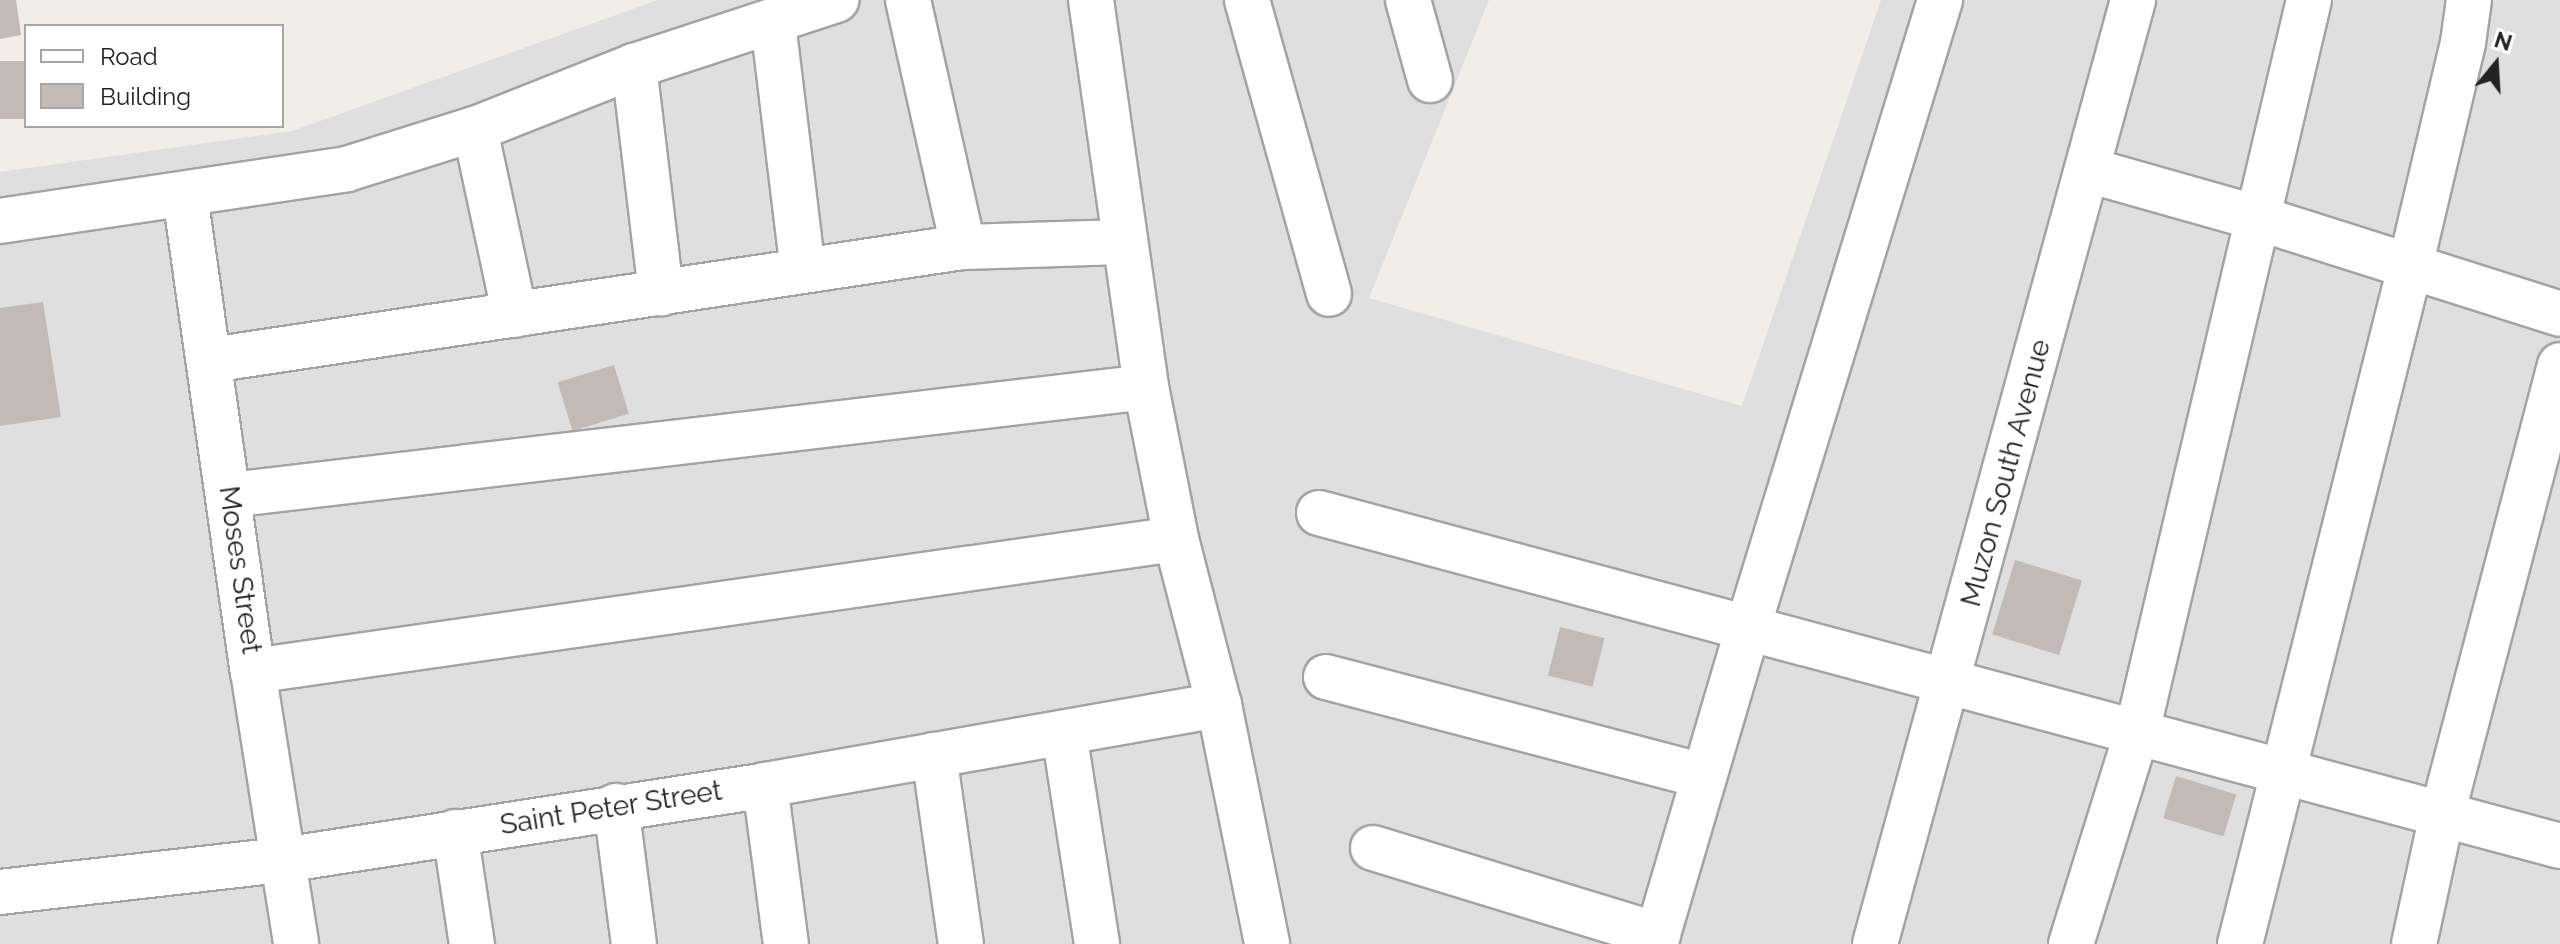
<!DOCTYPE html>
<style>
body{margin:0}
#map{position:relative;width:2560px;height:944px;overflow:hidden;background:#f1eee9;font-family:Raleway,sans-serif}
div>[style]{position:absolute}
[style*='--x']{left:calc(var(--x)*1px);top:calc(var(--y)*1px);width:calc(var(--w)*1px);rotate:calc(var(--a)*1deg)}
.residential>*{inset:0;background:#e0dfdf}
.building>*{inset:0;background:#c2bab6;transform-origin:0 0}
.roads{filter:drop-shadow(2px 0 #a3a3a3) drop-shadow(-2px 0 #a3a3a3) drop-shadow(0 2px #a3a3a3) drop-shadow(0 -2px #a3a3a3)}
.minor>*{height:44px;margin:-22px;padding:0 22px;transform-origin:22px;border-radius:22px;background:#fff}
span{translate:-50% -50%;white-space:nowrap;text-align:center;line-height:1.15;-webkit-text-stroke:6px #fff;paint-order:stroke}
.street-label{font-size:28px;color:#222}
.legend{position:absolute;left:24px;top:24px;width:260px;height:104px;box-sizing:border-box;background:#fff;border:2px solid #a7a7a7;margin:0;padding:10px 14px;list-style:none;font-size:24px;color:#222}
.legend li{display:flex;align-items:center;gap:16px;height:40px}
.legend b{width:40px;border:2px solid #a7a7a7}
.north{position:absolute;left:2456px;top:24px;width:80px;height:80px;-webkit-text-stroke:6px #fff;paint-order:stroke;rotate:18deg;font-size:22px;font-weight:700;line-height:32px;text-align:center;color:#222}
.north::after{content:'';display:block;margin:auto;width:28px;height:36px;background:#222;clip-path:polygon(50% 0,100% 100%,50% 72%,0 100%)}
</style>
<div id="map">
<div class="residential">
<div style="clip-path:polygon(658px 0,1489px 0,1369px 298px,1742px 406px,1881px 0,2560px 0,2560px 944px,0 944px,0 172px,292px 131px)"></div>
</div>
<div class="building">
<div style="clip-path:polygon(0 0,16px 0,21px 35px,0 39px)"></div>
<div style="left:26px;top:61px;width:58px;height:26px;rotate:90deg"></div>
<div style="clip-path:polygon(43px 302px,61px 417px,0 426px,0 308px)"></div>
<div style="left:614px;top:365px;width:51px;height:59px;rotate:73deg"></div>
<div style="left:2015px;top:560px;width:70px;height:78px;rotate:17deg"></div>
<div style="left:1560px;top:627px;width:46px;height:50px;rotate:14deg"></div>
<div style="left:2176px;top:776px;width:63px;height:44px;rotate:17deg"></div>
</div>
<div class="roads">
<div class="minor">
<div style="--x:908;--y:0;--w:253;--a:77.4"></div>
<div style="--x:1091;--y:0;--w:391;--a:81.9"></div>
<div style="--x:1146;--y:387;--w:155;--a:78.8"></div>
<div style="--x:1176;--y:539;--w:171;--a:75.5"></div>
<div style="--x:1219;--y:705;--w:244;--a:78.6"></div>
<div style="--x:1247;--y:0;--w:305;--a:74.4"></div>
<div style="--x:1408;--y:0;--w:83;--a:74.6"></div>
<div style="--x:773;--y:23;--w:249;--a:83.1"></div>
<div style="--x:634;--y:66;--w:229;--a:83.2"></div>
<div style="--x:475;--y:129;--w:190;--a:77.9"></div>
<div style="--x:2088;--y:170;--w:177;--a:15.8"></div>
<div style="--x:2258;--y:218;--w:317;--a:17.6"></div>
<div style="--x:185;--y:196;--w:480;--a:81.9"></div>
<div style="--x:253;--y:671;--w:276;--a:81"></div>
<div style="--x:0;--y:221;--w:351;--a:-8.5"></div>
<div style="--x:347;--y:169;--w:134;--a:-17.4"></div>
<div style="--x:475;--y:129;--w:171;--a:-21.6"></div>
<div style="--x:634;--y:66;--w:213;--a:-18.1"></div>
<div style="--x:211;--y:360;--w:760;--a:-8.55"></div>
<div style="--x:963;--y:247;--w:161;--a:-1.8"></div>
<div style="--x:230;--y:495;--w:922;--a:-6.72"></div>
<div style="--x:1319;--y:513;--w:1285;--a:15.02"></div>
<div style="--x:253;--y:671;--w:932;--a:-8.14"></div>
<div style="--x:1326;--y:677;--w:391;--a:14.7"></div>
<div style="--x:1064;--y:733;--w:214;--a:81.1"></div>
<div style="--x:934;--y:755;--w:191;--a:81.9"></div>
<div style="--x:765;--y:785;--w:160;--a:82.5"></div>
<div style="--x:616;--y:806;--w:139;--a:82.6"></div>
<div style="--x:455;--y:832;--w:113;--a:81.4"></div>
<div style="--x:1373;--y:848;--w:298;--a:17"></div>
<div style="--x:0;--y:892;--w:285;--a:-6.5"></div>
<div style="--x:283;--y:860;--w:488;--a:-8.8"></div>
<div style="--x:765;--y:785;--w:461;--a:-10"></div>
<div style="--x:1655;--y:944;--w:330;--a:-73.6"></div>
<div style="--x:1748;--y:627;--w:656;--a:-72.97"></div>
<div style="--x:1875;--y:944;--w:979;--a:-74.71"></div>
<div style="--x:2071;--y:944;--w:222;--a:-72.7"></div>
<div style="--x:2137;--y:732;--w:752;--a:-76.78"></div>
<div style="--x:2240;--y:944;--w:698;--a:-75.9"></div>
<div style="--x:2410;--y:267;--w:230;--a:-76.7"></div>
<div style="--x:2463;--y:43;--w:43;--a:-82.1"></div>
<div style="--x:2414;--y:944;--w:132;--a:-77.8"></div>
<div style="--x:2442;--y:815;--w:465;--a:-75.3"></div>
</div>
</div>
<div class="street-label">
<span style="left:2006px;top:473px;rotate:-75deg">Muzon South Avenue</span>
<span style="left:240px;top:570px;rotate:82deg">Moses Street</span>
<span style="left:611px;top:808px;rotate:-9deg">Saint Peter Street</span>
</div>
<ul class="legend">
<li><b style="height:10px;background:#fff"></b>Road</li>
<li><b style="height:22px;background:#c2bab6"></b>Building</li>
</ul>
<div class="north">N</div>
</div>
